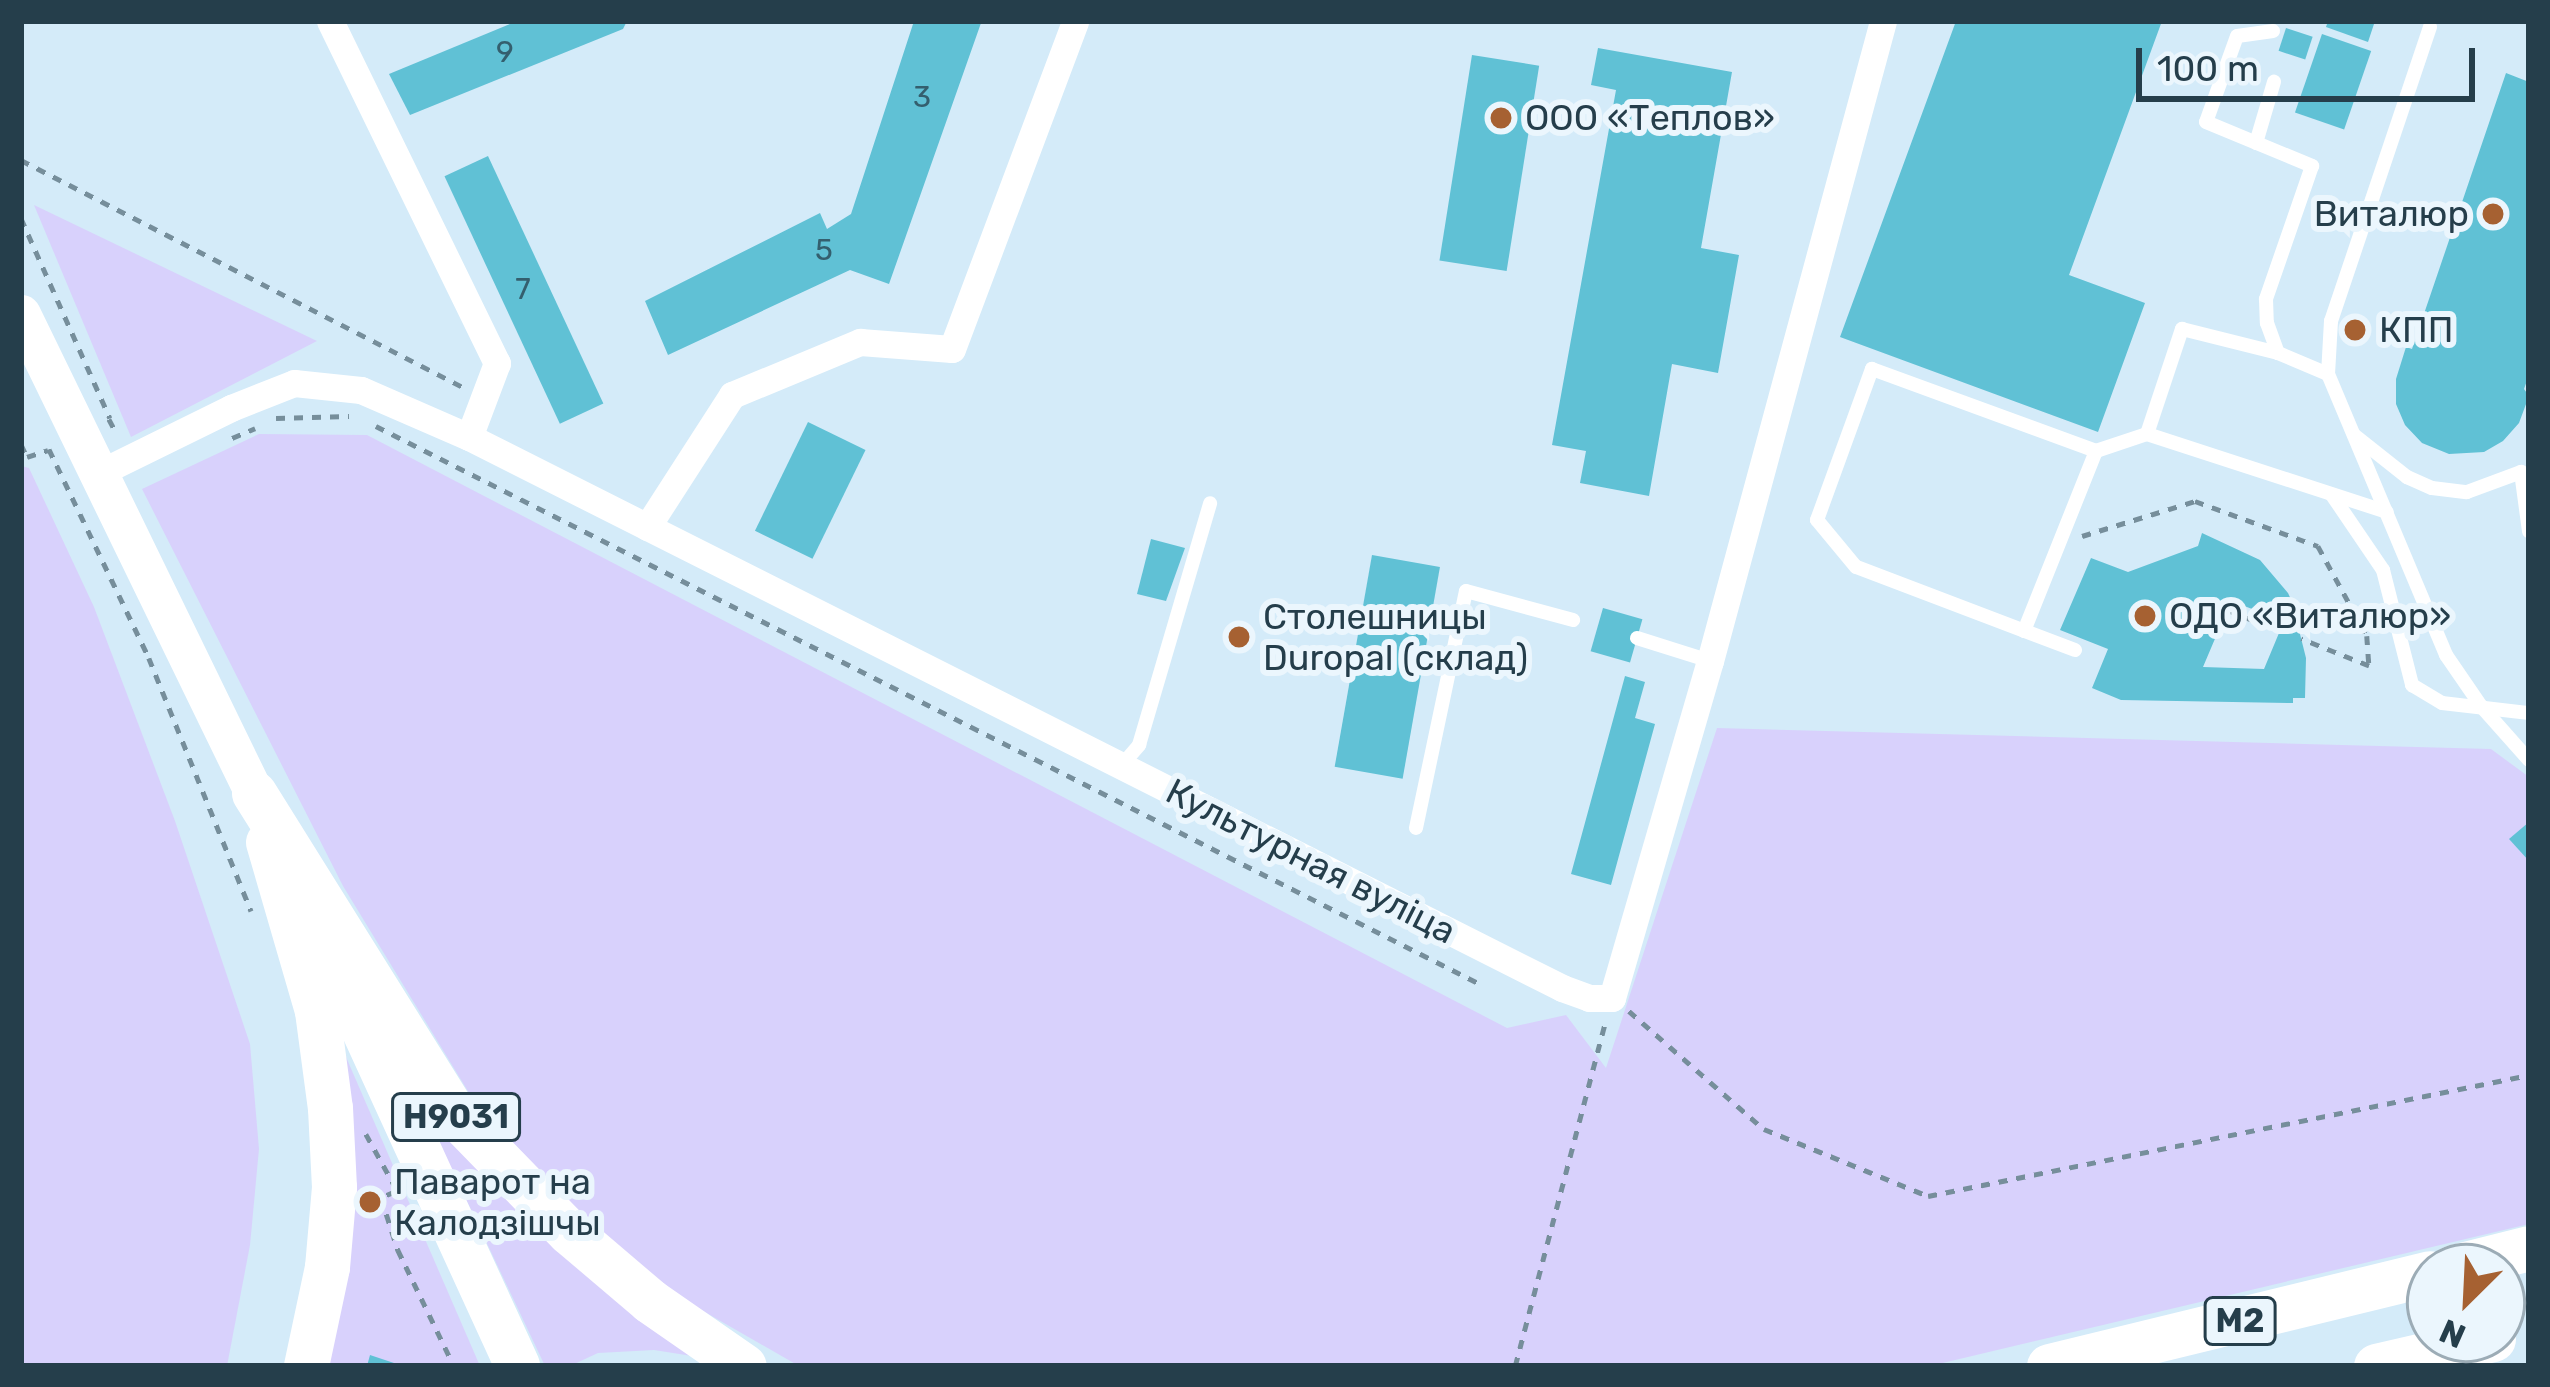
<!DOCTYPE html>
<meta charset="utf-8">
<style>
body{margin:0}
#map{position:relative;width:2550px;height:1387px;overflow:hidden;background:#d4ebf9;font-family:Rubik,sans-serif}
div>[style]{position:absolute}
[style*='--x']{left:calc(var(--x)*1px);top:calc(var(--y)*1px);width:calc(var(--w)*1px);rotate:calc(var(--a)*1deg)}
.green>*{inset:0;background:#d8d1fc}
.building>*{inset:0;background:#60c1d5;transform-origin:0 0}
.path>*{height:4.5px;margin-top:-2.25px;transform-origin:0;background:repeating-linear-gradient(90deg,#768e9b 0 9px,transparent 0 18px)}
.service>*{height:14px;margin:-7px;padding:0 7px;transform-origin:7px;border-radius:7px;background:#fff}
.minor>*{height:27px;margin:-13.5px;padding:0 13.5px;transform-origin:13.5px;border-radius:13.5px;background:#fff}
.secondary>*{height:39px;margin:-19.5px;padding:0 19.5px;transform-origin:19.5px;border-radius:19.5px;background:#fff}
.trunk>*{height:45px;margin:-22.5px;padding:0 22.5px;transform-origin:22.5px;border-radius:22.5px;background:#fff}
.dots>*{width:33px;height:33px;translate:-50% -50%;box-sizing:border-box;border:6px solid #ebf6fd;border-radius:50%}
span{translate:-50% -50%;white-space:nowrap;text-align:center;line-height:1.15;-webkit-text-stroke:12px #ebf6fd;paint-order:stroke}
.number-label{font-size:30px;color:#345f6e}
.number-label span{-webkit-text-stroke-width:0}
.shield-label span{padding:3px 9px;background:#ebf6fd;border:3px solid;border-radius:9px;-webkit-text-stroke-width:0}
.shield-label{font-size:33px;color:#253e4b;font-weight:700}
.poi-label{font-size:36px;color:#253e4b}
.left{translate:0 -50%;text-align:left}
.right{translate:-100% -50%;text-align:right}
.street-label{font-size:36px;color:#253e4b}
.frame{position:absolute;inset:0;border:24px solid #253e4b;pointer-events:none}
.north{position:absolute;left:2406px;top:1243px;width:120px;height:120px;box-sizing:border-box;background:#ebf6fd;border:3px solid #9cacb6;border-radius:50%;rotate:204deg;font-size:33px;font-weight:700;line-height:48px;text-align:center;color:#253e4b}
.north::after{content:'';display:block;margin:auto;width:42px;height:54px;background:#a66132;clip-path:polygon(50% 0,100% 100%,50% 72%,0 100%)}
.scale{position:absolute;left:2136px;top:48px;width:339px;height:54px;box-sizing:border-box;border:6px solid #253e4b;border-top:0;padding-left:15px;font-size:36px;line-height:42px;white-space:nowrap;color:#253e4b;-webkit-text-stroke:9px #ebf6fd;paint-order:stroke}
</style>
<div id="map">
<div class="green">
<div style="clip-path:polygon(34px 205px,317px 341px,131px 437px)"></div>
<div style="clip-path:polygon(259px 434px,367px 435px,1507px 1028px,1566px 1015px,1606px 1068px,1717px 728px,2491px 749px,2529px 777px,2529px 1224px,1930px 1366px,799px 1366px,670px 1292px,494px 1134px,343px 886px,142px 489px)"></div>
<div style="clip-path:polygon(21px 466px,29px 468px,94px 607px,175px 821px,250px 1044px,259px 1149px,250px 1245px,227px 1366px,21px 1366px)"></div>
<div style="clip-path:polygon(333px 1027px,480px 1366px,324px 1366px)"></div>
<div style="clip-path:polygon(393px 1045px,711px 1359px,654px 1350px,598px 1353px,570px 1366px,545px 1366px)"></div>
</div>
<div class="building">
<div style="clip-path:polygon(517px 21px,627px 21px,623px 29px,410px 115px,389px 74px)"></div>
<div style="clip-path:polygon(914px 21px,981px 23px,889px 284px,850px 270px,668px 355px,645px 301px,820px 213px,827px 229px,851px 214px)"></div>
<div style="clip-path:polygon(1956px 21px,2162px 21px,2069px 275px,2145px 303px,2098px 432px,1840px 337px)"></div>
<div style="clip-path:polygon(2328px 21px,2375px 21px,2368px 42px,2326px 27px)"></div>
<div style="left:2286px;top:28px;width:28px;height:24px;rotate:18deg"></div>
<div style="left:2322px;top:34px;width:52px;height:83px;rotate:19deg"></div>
<div style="clip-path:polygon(1598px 48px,1732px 72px,1701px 248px,1739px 255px,1718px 373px,1672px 364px,1649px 496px,1580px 483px,1586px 451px,1552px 445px,1616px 90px,1591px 85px)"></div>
<div style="left:1472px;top:55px;width:68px;height:208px;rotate:9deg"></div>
<div style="clip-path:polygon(2506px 73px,2529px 82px,2529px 375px,2524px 389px,2529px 396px,2519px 423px,2503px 441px,2484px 452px,2449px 454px,2422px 443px,2405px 425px,2396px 404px,2396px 379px,2406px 347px,2412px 349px)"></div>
<div style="left:488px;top:156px;width:273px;height:48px;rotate:65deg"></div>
<div style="clip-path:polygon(2352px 322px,2363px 326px,2358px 337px,2347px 333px)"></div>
<div style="left:808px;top:422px;width:64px;height:121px;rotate:26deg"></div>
<div style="clip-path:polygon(evenodd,2202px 533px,2260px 560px,2288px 593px,2305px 630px,2299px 630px,2306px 658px,2305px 698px,2293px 698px,2293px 703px,2121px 700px,2092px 688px,2108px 649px,2060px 630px,2091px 558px,2128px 572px,2198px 546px,2202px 533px,2231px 601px,2284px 621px,2264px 669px,2203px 667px,2231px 601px)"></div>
<div style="clip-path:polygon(1151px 539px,1185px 548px,1166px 601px,1137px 594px)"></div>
<div style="left:1372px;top:555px;width:69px;height:215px;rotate:10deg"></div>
<div style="left:1603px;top:608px;width:41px;height:45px;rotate:16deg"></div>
<div style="clip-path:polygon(1625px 676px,1645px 682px,1635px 718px,1655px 724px,1611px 885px,1571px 874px)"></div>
<div style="clip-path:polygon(2529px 822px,2529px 861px,2509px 839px)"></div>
<div style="clip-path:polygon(370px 1355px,400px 1365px,400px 1366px,367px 1366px)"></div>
</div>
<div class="path">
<div style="--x:21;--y:160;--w:497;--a:27.2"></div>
<div style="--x:21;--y:218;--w:219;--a:66"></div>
<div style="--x:276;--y:418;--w:73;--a:-1.6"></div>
<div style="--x:109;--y:419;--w:15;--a:62"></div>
<div style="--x:376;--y:426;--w:1241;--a:26.81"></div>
<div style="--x:232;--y:438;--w:25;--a:-23"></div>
<div style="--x:21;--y:444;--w:14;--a:65"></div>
<div style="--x:27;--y:457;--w:22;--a:-18"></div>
<div style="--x:49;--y:449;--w:232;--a:64.4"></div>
<div style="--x:149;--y:658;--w:273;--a:68"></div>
<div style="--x:2082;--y:536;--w:118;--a:-17.2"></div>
<div style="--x:2195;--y:501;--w:131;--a:20.1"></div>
<div style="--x:2318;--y:546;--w:102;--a:61.4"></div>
<div style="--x:2367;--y:636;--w:30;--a:86"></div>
<div style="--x:2369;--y:666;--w:73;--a:-158.3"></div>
<div style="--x:2230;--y:611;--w:54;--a:21.8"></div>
<div style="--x:1629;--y:1011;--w:179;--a:41.2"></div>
<div style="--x:1764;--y:1129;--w:177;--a:22.2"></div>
<div style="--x:1928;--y:1196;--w:613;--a:-11.38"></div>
<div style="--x:366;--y:1134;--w:64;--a:61"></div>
<div style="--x:381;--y:1197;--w:56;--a:72.2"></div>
<div style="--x:398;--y:1250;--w:129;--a:64.2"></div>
<div style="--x:370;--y:1202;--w:30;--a:-23"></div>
<div style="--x:1515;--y:1366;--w:355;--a:-75.3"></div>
</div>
<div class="service">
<div style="--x:2430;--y:27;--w:310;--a:108.6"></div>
<div style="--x:2331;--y:321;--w:53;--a:93.2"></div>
<div style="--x:2328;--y:374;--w:305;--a:67.2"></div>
<div style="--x:2446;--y:655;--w:62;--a:55.5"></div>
<div style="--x:2481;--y:706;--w:72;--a:48.4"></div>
<div style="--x:2273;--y:31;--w:36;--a:172"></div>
<div style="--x:2237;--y:36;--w:91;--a:109.8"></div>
<div style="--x:2206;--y:122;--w:115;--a:22.5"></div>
<div style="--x:2312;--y:166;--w:141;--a:109.1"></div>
<div style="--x:2266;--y:299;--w:24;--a:88"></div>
<div style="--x:2267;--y:323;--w:32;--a:70"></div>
<div style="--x:2278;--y:353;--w:54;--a:22.8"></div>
<div style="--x:2256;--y:143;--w:64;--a:-73.6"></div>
<div style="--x:2147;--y:434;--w:252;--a:18"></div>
<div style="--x:2354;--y:435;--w:68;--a:38.4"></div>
<div style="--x:2407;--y:477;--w:27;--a:24"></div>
<div style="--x:2432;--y:488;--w:35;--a:7"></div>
<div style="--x:2467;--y:492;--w:58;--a:-20.3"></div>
<div style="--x:2521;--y:472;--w:60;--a:82.3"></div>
<div style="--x:2332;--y:495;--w:91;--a:55.8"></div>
<div style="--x:2383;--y:570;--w:119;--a:75.8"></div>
<div style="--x:2412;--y:685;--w:35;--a:31"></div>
<div style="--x:2442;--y:703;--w:88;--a:6.6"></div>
<div style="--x:2024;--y:631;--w:194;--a:-68.2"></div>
<div style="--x:1637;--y:638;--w:77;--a:17.5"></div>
<div style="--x:2075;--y:650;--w:234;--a:-159.2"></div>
<div style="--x:1856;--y:567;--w:61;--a:-129.7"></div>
<div style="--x:1817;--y:520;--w:161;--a:-70"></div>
<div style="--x:1872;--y:369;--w:239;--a:20.1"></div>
<div style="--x:2096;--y:451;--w:54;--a:-18.4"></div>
<div style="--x:2147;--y:434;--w:111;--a:-71.6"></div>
<div style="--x:2182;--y:329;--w:99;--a:14"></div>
<div style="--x:1121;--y:766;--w:28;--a:-49"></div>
<div style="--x:1139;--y:745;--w:252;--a:-73.6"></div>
<div style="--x:1416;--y:828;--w:242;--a:-78.1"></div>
<div style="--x:1466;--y:591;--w:111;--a:15.2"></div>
</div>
<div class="minor">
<div style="--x:330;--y:21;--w:381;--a:64"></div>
<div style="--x:497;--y:363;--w:79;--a:110.7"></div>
<div style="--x:95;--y:475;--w:152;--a:-26.2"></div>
<div style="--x:231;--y:408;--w:68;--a:-21.6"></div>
<div style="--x:294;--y:383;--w:67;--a:6"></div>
<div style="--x:361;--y:390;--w:118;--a:23.5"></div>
<div style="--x:469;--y:437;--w:1224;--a:26.75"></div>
<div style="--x:1562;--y:988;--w:29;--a:20"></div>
<div style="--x:1589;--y:998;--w:23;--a:0"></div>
<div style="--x:1612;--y:998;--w:351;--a:-73.8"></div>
<div style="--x:1710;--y:661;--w:663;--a:-74.87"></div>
<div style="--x:647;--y:527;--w:157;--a:-57.2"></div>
<div style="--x:732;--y:395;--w:139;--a:-22.5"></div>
<div style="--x:860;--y:342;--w:92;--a:4.4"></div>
<div style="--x:952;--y:349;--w:350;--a:-69.4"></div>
</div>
<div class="secondary">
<div style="--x:21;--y:314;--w:533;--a:64.06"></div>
</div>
<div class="trunk">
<div style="--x:254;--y:793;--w:381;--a:58"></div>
<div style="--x:456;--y:1116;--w:162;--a:45.8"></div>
<div style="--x:569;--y:1232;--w:106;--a:40.4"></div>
<div style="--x:650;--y:1301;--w:114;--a:34.7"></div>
<div style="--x:268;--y:842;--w:176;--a:73.8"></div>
<div style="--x:317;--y:1011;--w:98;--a:82.4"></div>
<div style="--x:330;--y:1108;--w:79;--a:87.1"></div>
<div style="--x:334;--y:1187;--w:80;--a:95"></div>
<div style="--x:327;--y:1267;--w:101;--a:102"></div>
<div style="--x:331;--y:959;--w:447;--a:65.4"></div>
<div style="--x:2453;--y:1267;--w:78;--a:-14"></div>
<div style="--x:2049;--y:1366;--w:392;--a:-13.7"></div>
<div style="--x:2376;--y:1366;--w:120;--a:-13"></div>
</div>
<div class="dots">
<div style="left:1501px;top:118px;background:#a66132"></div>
<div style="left:2493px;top:214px;background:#a66132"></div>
<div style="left:2355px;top:330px;background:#a66132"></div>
<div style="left:2145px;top:616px;background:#a66132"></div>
<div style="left:1239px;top:637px;background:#a66132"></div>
<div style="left:370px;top:1202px;background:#a66132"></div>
</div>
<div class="number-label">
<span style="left:505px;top:52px">9</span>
<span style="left:922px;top:97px">3</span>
<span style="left:824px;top:250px">5</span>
<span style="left:523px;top:289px">7</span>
</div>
<div class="shield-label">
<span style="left:456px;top:1117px">Н9031</span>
<span style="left:2240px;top:1321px">М2</span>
</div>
<div class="poi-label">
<span class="left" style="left:1525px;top:118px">ООО «Теплов»</span>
<span class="right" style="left:2469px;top:214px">Виталюр</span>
<span class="left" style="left:2379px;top:330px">КПП</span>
<span class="left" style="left:1263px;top:637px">Столешницы<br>Duropal (склад)</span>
<span class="left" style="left:2169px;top:616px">ОДО «Виталюр»</span>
<span class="left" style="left:394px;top:1202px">Паварот на<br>Калодзішчы</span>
</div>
<div class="street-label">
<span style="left:1311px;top:861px;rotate:27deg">Культурная вуліца</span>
</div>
<div class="frame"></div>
<div class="north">N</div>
<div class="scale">100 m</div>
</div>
